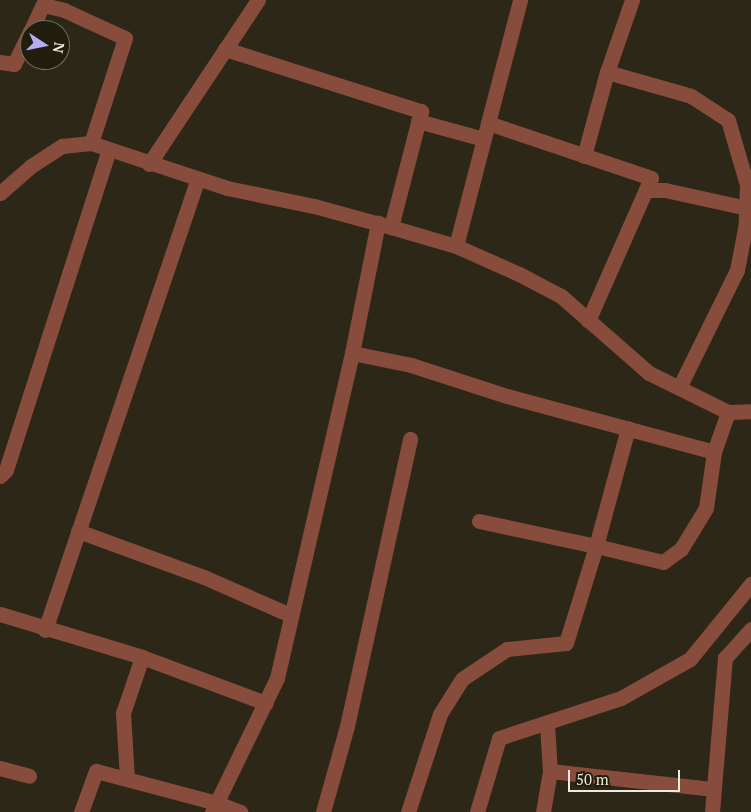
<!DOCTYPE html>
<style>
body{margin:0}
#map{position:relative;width:751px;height:812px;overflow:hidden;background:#2c2717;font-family:"PT Serif",serif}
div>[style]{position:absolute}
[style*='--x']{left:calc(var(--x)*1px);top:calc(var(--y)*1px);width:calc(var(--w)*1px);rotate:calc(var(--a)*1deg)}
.minor>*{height:15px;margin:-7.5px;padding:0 7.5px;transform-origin:7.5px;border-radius:7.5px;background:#874c3b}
span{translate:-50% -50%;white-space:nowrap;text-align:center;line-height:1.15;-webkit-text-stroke:5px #221e0e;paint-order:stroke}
.north{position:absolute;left:20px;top:20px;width:50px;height:50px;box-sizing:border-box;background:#221e0e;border:1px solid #737062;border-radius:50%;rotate:101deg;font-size:14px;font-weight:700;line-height:20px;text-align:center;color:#edebe0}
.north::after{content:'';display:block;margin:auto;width:18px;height:22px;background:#b7abf8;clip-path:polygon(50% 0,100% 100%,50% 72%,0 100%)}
.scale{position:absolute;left:568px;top:770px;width:112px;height:22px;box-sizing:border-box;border:2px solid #edebe0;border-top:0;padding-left:6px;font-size:15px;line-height:18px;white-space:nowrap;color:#edebe0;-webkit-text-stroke:4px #221e0e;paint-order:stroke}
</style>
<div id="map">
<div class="minor">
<div style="--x:632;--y:0;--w:76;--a:109.1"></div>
<div style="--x:607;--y:72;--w:87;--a:15.9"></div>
<div style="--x:691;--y:96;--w:44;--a:33"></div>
<div style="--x:728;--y:120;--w:68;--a:73.7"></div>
<div style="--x:747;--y:185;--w:38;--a:92"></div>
<div style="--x:746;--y:223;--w:48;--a:100.8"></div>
<div style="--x:737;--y:270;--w:131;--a:116.2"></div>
<div style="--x:43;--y:5;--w:22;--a:13"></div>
<div style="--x:64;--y:10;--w:67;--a:24.7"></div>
<div style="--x:125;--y:38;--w:110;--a:107.9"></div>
<div style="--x:31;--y:30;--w:33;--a:-65"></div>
<div style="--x:225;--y:49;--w:206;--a:17.6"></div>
<div style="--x:421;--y:111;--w:120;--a:104.5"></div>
<div style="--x:0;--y:62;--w:14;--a:8"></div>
<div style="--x:14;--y:64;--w:37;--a:-64"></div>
<div style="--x:418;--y:121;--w:68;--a:15.3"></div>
<div style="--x:488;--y:123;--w:172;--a:18.6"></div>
<div style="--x:651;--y:178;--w:156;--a:113.8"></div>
<div style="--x:584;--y:156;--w:87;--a:-74.7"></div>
<div style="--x:149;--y:164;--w:197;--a:-56.4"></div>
<div style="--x:646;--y:190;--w:19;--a:0"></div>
<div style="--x:665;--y:190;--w:84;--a:12.4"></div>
<div style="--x:0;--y:193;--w:41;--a:-41.1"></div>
<div style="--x:31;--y:166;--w:37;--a:-33"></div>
<div style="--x:62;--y:146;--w:29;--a:-6"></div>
<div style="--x:91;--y:143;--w:143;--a:18.3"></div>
<div style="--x:227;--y:188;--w:89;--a:11.7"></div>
<div style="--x:314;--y:206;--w:80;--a:15.3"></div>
<div style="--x:391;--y:227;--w:68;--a:16.3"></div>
<div style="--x:456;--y:246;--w:69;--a:24"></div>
<div style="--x:519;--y:274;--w:47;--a:27.6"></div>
<div style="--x:561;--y:296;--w:117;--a:41.2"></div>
<div style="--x:649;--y:373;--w:88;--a:26.3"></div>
<div style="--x:728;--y:412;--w:23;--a:-2"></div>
<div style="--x:456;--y:246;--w:254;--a:-75.4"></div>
<div style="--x:352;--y:353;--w:60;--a:11.5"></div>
<div style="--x:411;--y:365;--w:101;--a:17.9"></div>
<div style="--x:507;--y:396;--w:214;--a:15.1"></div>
<div style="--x:714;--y:452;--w:42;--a:-70.7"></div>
<div style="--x:0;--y:476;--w:8;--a:-45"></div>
<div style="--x:6;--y:470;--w:336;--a:-72.2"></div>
<div style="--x:479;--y:521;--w:120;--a:12.1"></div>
<div style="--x:596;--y:546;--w:122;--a:-74.8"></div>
<div style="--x:78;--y:531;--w:134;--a:20.1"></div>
<div style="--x:204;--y:577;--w:94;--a:23.8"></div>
<div style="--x:0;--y:614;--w:148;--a:16.8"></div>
<div style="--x:142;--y:657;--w:59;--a:108.7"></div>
<div style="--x:123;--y:713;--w:66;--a:86.5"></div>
<div style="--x:45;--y:630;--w:476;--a:-71.3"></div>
<div style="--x:142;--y:657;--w:132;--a:20.4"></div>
<div style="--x:0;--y:768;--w:30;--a:15"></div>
<div style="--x:550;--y:771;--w:165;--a:6.3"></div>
<div style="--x:81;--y:812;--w:44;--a:-69.9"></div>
<div style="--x:96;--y:771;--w:125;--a:14.8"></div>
<div style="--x:217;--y:803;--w:25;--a:21"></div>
<div style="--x:212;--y:812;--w:149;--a:-64.1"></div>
<div style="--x:277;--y:678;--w:334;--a:-77"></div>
<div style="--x:352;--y:353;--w:133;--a:-78.7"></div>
<div style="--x:323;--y:812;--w:89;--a:-74.4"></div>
<div style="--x:347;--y:726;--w:294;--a:-77.6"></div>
<div style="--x:408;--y:812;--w:103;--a:-71.9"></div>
<div style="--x:440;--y:714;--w:41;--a:-57.8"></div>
<div style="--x:462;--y:679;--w:54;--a:-33.7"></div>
<div style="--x:507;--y:649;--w:59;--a:-5.8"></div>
<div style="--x:566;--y:643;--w:102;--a:-72.8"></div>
<div style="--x:596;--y:546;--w:69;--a:13.4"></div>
<div style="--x:663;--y:562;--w:22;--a:-36"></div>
<div style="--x:681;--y:549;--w:48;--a:-58.6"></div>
<div style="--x:706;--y:508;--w:57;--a:-81.9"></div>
<div style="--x:477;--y:812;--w:77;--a:-73.4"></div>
<div style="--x:499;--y:738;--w:128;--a:-18.2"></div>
<div style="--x:621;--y:698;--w:79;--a:-29.5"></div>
<div style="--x:690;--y:659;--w:97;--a:-50.9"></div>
<div style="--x:543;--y:812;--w:42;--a:-80.3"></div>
<div style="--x:550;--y:771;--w:46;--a:-93.7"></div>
<div style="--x:712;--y:812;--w:155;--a:-85.2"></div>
<div style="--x:725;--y:658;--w:39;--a:-48"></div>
</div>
<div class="north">N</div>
<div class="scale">50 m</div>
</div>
